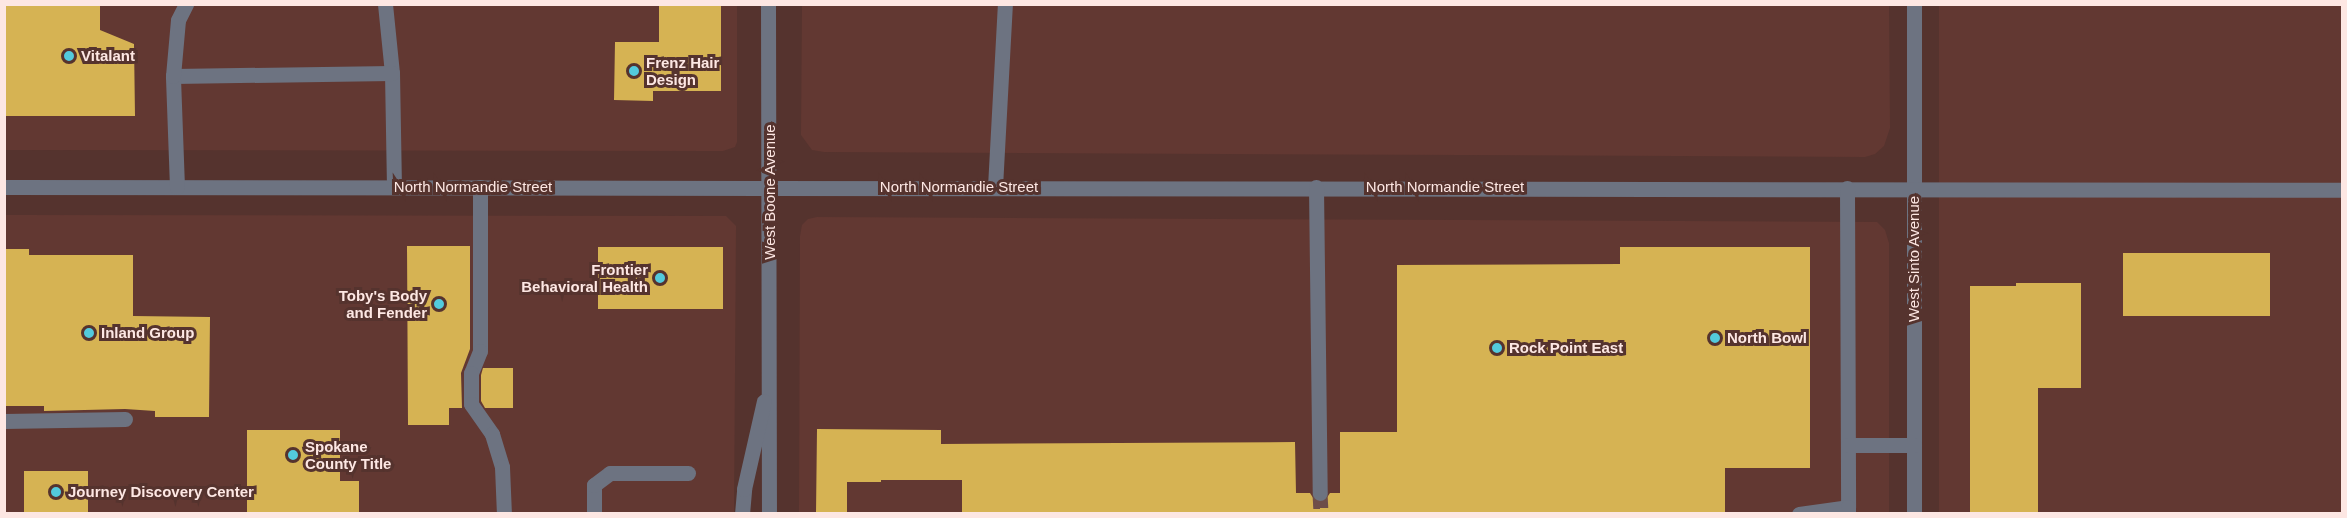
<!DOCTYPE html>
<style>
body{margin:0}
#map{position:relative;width:2347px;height:518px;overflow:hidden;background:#55332e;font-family:Arial,sans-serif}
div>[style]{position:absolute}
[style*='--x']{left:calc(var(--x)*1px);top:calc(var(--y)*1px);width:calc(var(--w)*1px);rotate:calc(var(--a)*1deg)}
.built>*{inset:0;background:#623832;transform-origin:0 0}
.building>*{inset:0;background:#d6b353;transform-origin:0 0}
.minor-tunnel>*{height:15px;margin-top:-7.5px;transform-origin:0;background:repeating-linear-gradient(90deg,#6e4e49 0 15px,transparent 0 23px)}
.minor>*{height:15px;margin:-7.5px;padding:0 7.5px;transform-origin:7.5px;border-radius:7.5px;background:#6d7381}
.dots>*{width:16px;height:16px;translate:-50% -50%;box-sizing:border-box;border:3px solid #55332e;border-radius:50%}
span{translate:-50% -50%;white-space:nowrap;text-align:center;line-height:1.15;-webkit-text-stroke:6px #55332e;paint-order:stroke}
.poi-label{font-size:15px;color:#fde7e3;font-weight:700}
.left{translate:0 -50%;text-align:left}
.right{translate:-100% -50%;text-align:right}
.street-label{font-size:15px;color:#fde7e3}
.frame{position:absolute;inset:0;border:6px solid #fde7e3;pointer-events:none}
</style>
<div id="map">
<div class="built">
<div style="clip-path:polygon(5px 5px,737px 5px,737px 142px,735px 147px,723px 151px,5px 150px)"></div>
<div style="clip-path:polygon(802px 5px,1889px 5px,1890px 128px,1884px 146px,1875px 154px,1865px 157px,824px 152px,812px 150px,801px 135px)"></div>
<div style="left:1939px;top:5px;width:403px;height:509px"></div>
<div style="clip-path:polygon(5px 215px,726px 216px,736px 226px,734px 513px,5px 514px)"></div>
<div style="clip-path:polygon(817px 217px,1877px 222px,1885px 230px,1889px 243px,1889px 513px,799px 514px,800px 236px,802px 225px,808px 219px)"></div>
</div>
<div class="building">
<div style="clip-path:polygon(4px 4px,100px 4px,100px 30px,134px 44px,135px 116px,4px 116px)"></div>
<div style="clip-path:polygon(659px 4px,721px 4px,721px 91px,653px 91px,653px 101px,614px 100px,615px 42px,659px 42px)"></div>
<div style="clip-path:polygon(407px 246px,470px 246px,470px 349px,461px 373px,462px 408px,449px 408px,449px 425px,408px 425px)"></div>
<div style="left:598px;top:247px;width:125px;height:62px"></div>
<div style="clip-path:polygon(1620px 247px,1810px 247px,1810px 468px,1725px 468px,1725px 513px,962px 513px,962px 480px,881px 480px,881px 482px,847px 482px,847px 513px,816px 513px,817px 429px,941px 430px,941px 444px,1295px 442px,1296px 493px,1310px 493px,1315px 501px,1324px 502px,1330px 493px,1340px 493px,1340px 432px,1397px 432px,1397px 265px,1620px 264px)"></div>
<div style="clip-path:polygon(4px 249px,29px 249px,29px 255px,133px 255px,133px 316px,210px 317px,209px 417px,155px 417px,155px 411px,125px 409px,44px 411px,44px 406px,4px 406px)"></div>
<div style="left:2123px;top:253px;width:147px;height:63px"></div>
<div style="clip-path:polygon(2016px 283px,2081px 283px,2081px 388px,2038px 388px,2038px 513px,1970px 513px,1970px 286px,2016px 286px)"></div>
<div style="clip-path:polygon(483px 368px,513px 368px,513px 408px,485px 408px,481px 401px,481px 375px)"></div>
<div style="clip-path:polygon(247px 430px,340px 430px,340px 481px,359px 481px,359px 513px,247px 513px)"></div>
<div style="left:24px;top:471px;width:64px;height:42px"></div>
</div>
<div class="minor-tunnel">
<div style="--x:1320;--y:493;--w:21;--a:87"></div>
</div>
<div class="minor">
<div style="--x:385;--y:4;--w:69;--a:84.2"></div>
<div style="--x:392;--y:73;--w:114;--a:89"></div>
<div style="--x:768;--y:4;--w:510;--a:89.89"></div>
<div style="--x:1914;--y:4;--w:510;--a:90"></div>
<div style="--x:173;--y:76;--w:219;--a:-0.8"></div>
<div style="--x:4;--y:187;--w:2338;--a:0.07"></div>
<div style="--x:177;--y:187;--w:111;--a:-92.1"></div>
<div style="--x:173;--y:76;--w:56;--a:-84.9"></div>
<div style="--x:178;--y:20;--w:18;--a:-63"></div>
<div style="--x:480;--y:187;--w:164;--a:90"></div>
<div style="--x:480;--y:351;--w:24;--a:112"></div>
<div style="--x:471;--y:373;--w:31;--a:90"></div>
<div style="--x:471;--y:404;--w:37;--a:55"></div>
<div style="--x:492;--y:434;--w:34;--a:73"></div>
<div style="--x:502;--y:467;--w:47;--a:87.6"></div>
<div style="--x:995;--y:187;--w:183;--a:-86.9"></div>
<div style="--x:1316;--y:187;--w:306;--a:89.3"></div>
<div style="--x:1847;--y:188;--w:319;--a:89.8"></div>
<div style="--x:4;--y:421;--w:121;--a:-0.9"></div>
<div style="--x:1848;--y:445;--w:66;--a:0"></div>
<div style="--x:594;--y:514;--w:29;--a:-90"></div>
<div style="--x:594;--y:485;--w:20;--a:-37"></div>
<div style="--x:610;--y:473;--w:78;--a:0"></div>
<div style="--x:742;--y:514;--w:25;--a:-85"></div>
<div style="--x:744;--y:489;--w:90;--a:-77.2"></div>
<div style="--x:1799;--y:514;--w:49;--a:-8.1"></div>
<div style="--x:1848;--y:507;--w:7;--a:90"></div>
</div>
<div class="dots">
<div style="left:69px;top:56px;background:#53cadc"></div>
<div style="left:634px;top:71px;background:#53cadc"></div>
<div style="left:660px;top:278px;background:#53cadc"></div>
<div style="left:439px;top:304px;background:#53cadc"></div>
<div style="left:89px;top:333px;background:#53cadc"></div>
<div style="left:1715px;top:338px;background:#53cadc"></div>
<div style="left:1497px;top:348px;background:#53cadc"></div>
<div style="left:293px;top:455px;background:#53cadc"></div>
<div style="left:56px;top:492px;background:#53cadc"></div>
</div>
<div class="poi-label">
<span class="left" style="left:81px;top:56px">Vitalant</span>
<span class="left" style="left:646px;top:71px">Frenz Hair<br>Design</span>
<span class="right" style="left:648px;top:278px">Frontier<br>Behavioral Health</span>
<span class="right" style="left:427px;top:304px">Toby's Body<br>and Fender</span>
<span class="left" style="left:101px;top:333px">Inland Group</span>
<span class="left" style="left:1727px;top:338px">North Bowl</span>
<span class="left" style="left:1509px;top:348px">Rock Point East</span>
<span class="left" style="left:305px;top:455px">Spokane<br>County Title</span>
<span class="left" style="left:68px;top:492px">Journey Discovery Center</span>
</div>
<div class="street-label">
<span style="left:473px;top:187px">North Normandie Street</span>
<span style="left:959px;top:187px">North Normandie Street</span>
<span style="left:1445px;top:187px">North Normandie Street</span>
<span style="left:770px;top:192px;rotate:-90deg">West Boone Avenue</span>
<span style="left:1914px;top:259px;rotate:-90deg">West Sinto Avenue</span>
</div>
<div class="frame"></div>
</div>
